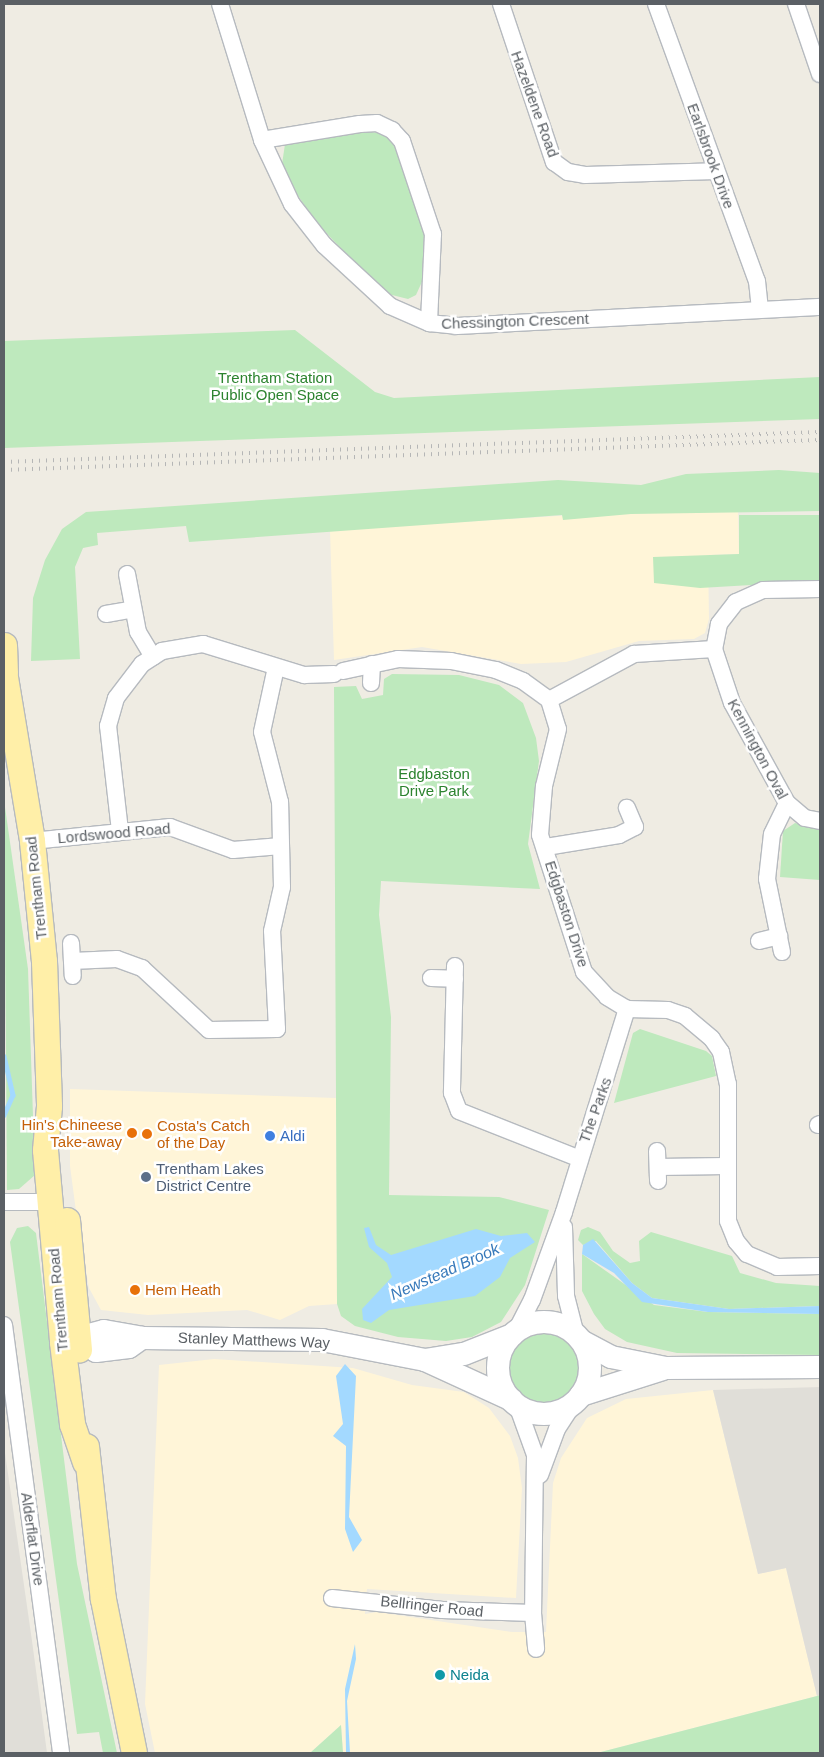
<!DOCTYPE html>
<style>
body{margin:0}
#map{position:relative;width:824px;height:1757px;overflow:hidden;background:#efece3;font-family:Helvetica,sans-serif}
div>[style]{position:absolute}
[style*='--x']{left:calc(var(--x)*1px);top:calc(var(--y)*1px);width:calc(var(--w)*1px);rotate:calc(var(--a)*1deg)}
.commercial>*{inset:0;background:#fff5d8}
.industrial>*{inset:0;background:#e0ded8}
.green>*{inset:0;background:#bee9bd}
.round{border-radius:50%}
.water>*{inset:0;background:#a3d9ff}
.stream>*{height:4.5px;margin:-2.25px;padding:0 2.25px;transform-origin:2.25px;border-radius:2.25px;background:#a3d9ff}
.roads{filter:drop-shadow(1px 0 #b6babf) drop-shadow(-1px 0 #b6babf) drop-shadow(0 1px #b6babf) drop-shadow(0 -1px #b6babf)}
.minor>*{height:16px;margin:-8px;padding:0 8px;transform-origin:8px;border-radius:8px;background:#fff}
.secondary>*{height:22px;margin:-11px;padding:0 11px;transform-origin:11px;border-radius:11px;background:#fff}
.secondary>.ring{margin:-11px;padding:0;box-sizing:content-box;background:none;border:22px solid #fff;border-radius:50%}
.primary>*{height:25px;margin:-12.5px;padding:0 12.5px;transform-origin:12.5px;border-radius:12.5px;background:#ffefa8}
.rail>*{height:4px;margin-top:-2px;transform-origin:0;background:repeating-linear-gradient(90deg,#b5b6b6 0 1px,transparent 0 7px)}
.dots>*{width:14px;height:14px;translate:-50% -50%;box-sizing:border-box;border:2px solid #fff;border-radius:50%}
span{translate:-50% -50%;white-space:nowrap;text-align:center;line-height:1.15;-webkit-text-stroke:5px #fff;paint-order:stroke}
.street-label{font-size:15px;color:#5b6065}
.park-label{font-size:15px;color:#2c832f}
.food-label{font-size:15px;color:#c56008}
.right{translate:-100% -50%;text-align:right}
.left{translate:0 -50%;text-align:left}
.shop-label{font-size:15px;color:#366cbe}
.service-label{font-size:15px;color:#4e5e75}
.culture-label{font-size:15px;color:#0d838f}
.water-label{font-size:16px;color:#3779ba;font-style:italic}
.frame{position:absolute;inset:0;border:5px solid #5b6065;pointer-events:none}
</style>
<div id="map">
<div class="commercial">
<div style="clip-path:polygon(738px 505px,739px 554px,708px 555px,709px 619px,705px 633px,694px 639px,639px 641px,566px 662px,521px 664px,422px 647px,334px 660px,330px 530px)"></div>
<div style="clip-path:polygon(70px 1089px,336px 1098px,337px 1304px,309px 1306px,280px 1320px,247px 1310px,148px 1315px,101px 1310px,89px 1288px,77px 1219px,70px 1166px)"></div>
<div style="clip-path:polygon(214px 1359px,353px 1368px,412px 1385px,464px 1392px,489px 1408px,510px 1436px,518px 1458px,522px 1488px,516px 1598px,367px 1589px,365px 1614px,377px 1612px,512px 1632px,546px 1632px,553px 1483px,561px 1458px,587px 1418px,626px 1399px,713px 1390px,758px 1574px,786px 1568px,817px 1696px,597px 1753px,343px 1753px,341px 1725px,310px 1753px,155px 1753px,145px 1704px,159px 1365px)"></div>
</div>
<div class="industrial">
<div style="clip-path:polygon(820px 1387px,820px 1695px,817px 1696px,786px 1568px,758px 1574px,713px 1390px)"></div>
<div style="clip-path:polygon(4px 1446px,32px 1641px,47px 1753px,4px 1753px)"></div>
</div>
<div class="green">
<div style="clip-path:polygon(366px 131px,384px 134px,394px 142px,425px 226px,425px 275px,416px 295px,408px 299px,388px 294px,365px 274px,316px 222px,281px 171px,285px 144px)"></div>
<div style="clip-path:polygon(295px 330px,375px 392px,394px 398px,820px 377px,820px 419px,4px 448px,4px 341px)"></div>
<div style="clip-path:polygon(779px 470px,820px 473px,820px 511px,631px 514px,563px 520px,562px 515px,189px 542px,186px 526px,97px 533px,98px 545px,83px 548px,75px 567px,80px 659px,31px 661px,33px 598px,45px 560px,62px 529px,86px 512px,558px 480px,641px 485px,686px 474px)"></div>
<div style="clip-path:polygon(739px 515px,820px 515px,820px 581px,700px 588px,654px 583px,653px 557px,739px 554px)"></div>
<div style="clip-path:polygon(392px 674px,459px 675px,499px 685px,523px 703px,536px 738px,539px 761px,528px 844px,540px 889px,381px 881px,379px 915px,391px 1017px,389px 1195px,499px 1197px,549px 1210px,525px 1285px,501px 1322px,472px 1337px,446px 1341px,398px 1337px,355px 1326px,341px 1316px,337px 1304px,334px 687px,356px 686px,362px 699px,383px 695px,384px 679px)"></div>
<div style="clip-path:polygon(4px 800px,28px 969px,35px 1175px,19px 1189px,7px 1190px)"></div>
<div style="clip-path:polygon(795px 823px,820px 829px,820px 880px,780px 877px,783px 831px)"></div>
<div style="clip-path:polygon(640px 1029px,706px 1051px,712px 1056px,716px 1076px,614px 1103px,633px 1033px)"></div>
<div style="clip-path:polygon(28px 1226px,36px 1233px,77px 1564px,117px 1753px,103px 1753px,99px 1732px,77px 1734px,10px 1242px,17px 1228px)"></div>
<div style="clip-path:polygon(588px 1227px,600px 1232px,613px 1251px,630px 1263px,640px 1261px,639px 1241px,651px 1232px,732px 1256px,740px 1273px,776px 1283px,820px 1286px,820px 1306px,729px 1309px,652px 1298px,632px 1283px,596px 1241px,583px 1245px,578px 1240px,581px 1230px)"></div>
<div style="clip-path:polygon(582px 1254px,654px 1305px,708px 1312px,820px 1314px,820px 1355px,677px 1353px,627px 1342px,605px 1329px,594px 1314px,582px 1291px)"></div>
<div class="round" style="left:507px;top:1331px;width:74px;height:74px"></div>
<div style="clip-path:polygon(820px 1695px,820px 1753px,597px 1753px,817px 1696px)"></div>
<div style="clip-path:polygon(341px 1725px,343px 1753px,310px 1753px)"></div>
</div>
<div class="water">
<div style="clip-path:polygon(369px 1227px,376px 1245px,391px 1255px,476px 1229px,501px 1236px,527px 1233px,535px 1242px,510px 1258px,500px 1277px,475px 1296px,389px 1310px,371px 1323px,363px 1320px,362px 1309px,392px 1277px,387px 1263px,369px 1247px,364px 1228px)"></div>
<div style="clip-path:polygon(593px 1239px,632px 1283px,652px 1298px,729px 1309px,820px 1306px,820px 1314px,708px 1312px,642px 1302px,614px 1273px,582px 1254px,583px 1245px)"></div>
<div style="clip-path:polygon(345px 1364px,356px 1376px,349px 1517px,362px 1540px,353px 1552px,345px 1529px,346px 1446px,333px 1436px,343px 1424px,336px 1376px)"></div>
<div style="clip-path:polygon(355px 1644px,356px 1659px,347px 1701px,350px 1753px,346px 1753px,345px 1689px)"></div>
</div>
<div class="stream">
<div style="--x:4;--y:1056;--w:40;--a:77"></div>
<div style="--x:13;--y:1095;--w:22;--a:114"></div>
</div>
<div class="roads">
<div class="minor">
<div style="--x:220;--y:4;--w:142;--a:72.8"></div>
<div style="--x:262;--y:140;--w:71;--a:64.9"></div>
<div style="--x:292;--y:204;--w:52;--a:52"></div>
<div style="--x:324;--y:245;--w:90;--a:42.7"></div>
<div style="--x:390;--y:306;--w:43;--a:23.6"></div>
<div style="--x:429;--y:323;--w:27;--a:6"></div>
<div style="--x:456;--y:326;--w:364;--a:-3"></div>
<div style="--x:501;--y:4;--w:167;--a:71.5"></div>
<div style="--x:554;--y:162;--w:17;--a:36"></div>
<div style="--x:568;--y:172;--w:17;--a:10"></div>
<div style="--x:585;--y:175;--w:131;--a:-1.7"></div>
<div style="--x:656;--y:4;--w:295;--a:70"></div>
<div style="--x:757;--y:281;--w:28;--a:84"></div>
<div style="--x:796;--y:4;--w:74;--a:71.1"></div>
<div style="--x:262;--y:140;--w:99;--a:-9.3"></div>
<div style="--x:360;--y:124;--w:17;--a:-3"></div>
<div style="--x:377;--y:123;--w:17;--a:25"></div>
<div style="--x:392;--y:130;--w:15;--a:48"></div>
<div style="--x:402;--y:141;--w:98;--a:71.6"></div>
<div style="--x:433;--y:234;--w:89;--a:92.6"></div>
<div style="--x:127;--y:574;--w:59;--a:79.3"></div>
<div style="--x:138;--y:632;--w:29;--a:59"></div>
<div style="--x:820;--y:589;--w:57;--a:179"></div>
<div style="--x:763;--y:590;--w:30;--a:156"></div>
<div style="--x:736;--y:602;--w:28;--a:128"></div>
<div style="--x:719;--y:624;--w:25;--a:101"></div>
<div style="--x:714;--y:649;--w:57;--a:71.6"></div>
<div style="--x:732;--y:703;--w:114;--a:61.2"></div>
<div style="--x:787;--y:803;--w:23;--a:40"></div>
<div style="--x:805;--y:818;--w:15;--a:11"></div>
<div style="--x:106;--y:614;--w:27;--a:-10"></div>
<div style="--x:343;--y:671;--w:56;--a:-12.3"></div>
<div style="--x:398;--y:659;--w:53;--a:2.2"></div>
<div style="--x:451;--y:661;--w:46;--a:11.3"></div>
<div style="--x:496;--y:670;--w:29;--a:22"></div>
<div style="--x:523;--y:681;--w:32;--a:36"></div>
<div style="--x:371;--y:683;--w:19;--a:-87"></div>
<div style="--x:549;--y:700;--w:30;--a:73"></div>
<div style="--x:558;--y:729;--w:59;--a:103.8"></div>
<div style="--x:544;--y:786;--w:49;--a:94.7"></div>
<div style="--x:540;--y:835;--w:144;--a:72.2"></div>
<div style="--x:584;--y:972;--w:34;--a:47"></div>
<div style="--x:607;--y:997;--w:23;--a:31"></div>
<div style="--x:627;--y:1009;--w:41;--a:1.4"></div>
<div style="--x:668;--y:1010;--w:18;--a:19"></div>
<div style="--x:685;--y:1016;--w:35;--a:40"></div>
<div style="--x:712;--y:1039;--w:16;--a:55"></div>
<div style="--x:721;--y:1052;--w:33;--a:78"></div>
<div style="--x:728;--y:1084;--w:137;--a:90"></div>
<div style="--x:728;--y:1221;--w:22;--a:68"></div>
<div style="--x:736;--y:1241;--w:17;--a:50"></div>
<div style="--x:747;--y:1254;--w:33;--a:23"></div>
<div style="--x:777;--y:1267;--w:43;--a:-1.3"></div>
<div style="--x:549;--y:700;--w:97;--a:-28.4"></div>
<div style="--x:634;--y:654;--w:80;--a:-3.6"></div>
<div style="--x:120;--y:831;--w:106;--a:-96.5"></div>
<div style="--x:108;--y:726;--w:29;--a:-74"></div>
<div style="--x:116;--y:698;--w:43;--a:-52.6"></div>
<div style="--x:142;--y:664;--w:24;--a:-33"></div>
<div style="--x:162;--y:651;--w:42;--a:-9.7"></div>
<div style="--x:203;--y:644;--w:106;--a:17.1"></div>
<div style="--x:304;--y:675;--w:30;--a:-2"></div>
<div style="--x:32;--y:841;--w:139;--a:-5.8"></div>
<div style="--x:170;--y:827;--w:67;--a:20.1"></div>
<div style="--x:233;--y:850;--w:48;--a:-4.8"></div>
<div style="--x:546;--y:847;--w:74;--a:-9.3"></div>
<div style="--x:619;--y:835;--w:18;--a:-27"></div>
<div style="--x:635;--y:827;--w:21;--a:-113"></div>
<div style="--x:759;--y:941;--w:21;--a:-14"></div>
<div style="--x:71;--y:943;--w:33;--a:87"></div>
<div style="--x:782;--y:952;--w:75;--a:-101.6"></div>
<div style="--x:767;--y:879;--w:45;--a:-83.7"></div>
<div style="--x:772;--y:834;--w:34;--a:-64"></div>
<div style="--x:72;--y:961;--w:45;--a:-2.5"></div>
<div style="--x:117;--y:959;--w:27;--a:20"></div>
<div style="--x:142;--y:968;--w:91;--a:42.8"></div>
<div style="--x:209;--y:1030;--w:68;--a:-0.8"></div>
<div style="--x:277;--y:1029;--w:98;--a:-92.9"></div>
<div style="--x:272;--y:931;--w:45;--a:-77.2"></div>
<div style="--x:282;--y:887;--w:85;--a:-91.3"></div>
<div style="--x:280;--y:802;--w:72;--a:-104.4"></div>
<div style="--x:262;--y:732;--w:66;--a:-77.8"></div>
<div style="--x:455;--y:966;--w:127;--a:91.4"></div>
<div style="--x:452;--y:1093;--w:19;--a:69"></div>
<div style="--x:459;--y:1111;--w:128;--a:21.6"></div>
<div style="--x:431;--y:978;--w:24;--a:2"></div>
<div style="--x:818;--y:1125;--w:2;--a:-27"></div>
<div style="--x:657;--y:1151;--w:30;--a:88"></div>
<div style="--x:658;--y:1167;--w:68;--a:-0.8"></div>
<div style="--x:4;--y:1202;--w:45;--a:0"></div>
<div style="--x:564;--y:1227;--w:69;--a:88.3"></div>
<div style="--x:566;--y:1296;--w:40;--a:75.6"></div>
<div style="--x:4;--y:1325;--w:432;--a:82.4"></div>
<div style="--x:516;--y:1331;--w:35;--a:-63"></div>
<div style="--x:532;--y:1300;--w:94;--a:-70"></div>
<div style="--x:564;--y:1212;--w:213;--a:-72.8"></div>
<div style="--x:517;--y:1405;--w:53;--a:70.2"></div>
<div style="--x:535;--y:1455;--w:158;--a:90.7"></div>
<div style="--x:540;--y:1475;--w:49;--a:-69.7"></div>
<div style="--x:557;--y:1429;--w:30;--a:-57"></div>
<div style="--x:332;--y:1598;--w:111;--a:6.2"></div>
<div style="--x:442;--y:1610;--w:91;--a:1.9"></div>
<div style="--x:533;--y:1613;--w:36;--a:85"></div>
</div>
<div class="secondary">
<div class="ring" style="left:498px;top:1322px;width:70px;height:70px"></div>
<div style="--x:78;--y:1340;--w:21;--a:31"></div>
<div style="--x:96;--y:1351;--w:33;--a:-7"></div>
<div style="--x:129;--y:1347;--w:16;--a:-35"></div>
<div style="--x:63;--y:1342;--w:42;--a:-15"></div>
<div style="--x:104;--y:1331;--w:39;--a:10"></div>
<div style="--x:142;--y:1338;--w:180;--a:0.6"></div>
<div style="--x:322;--y:1340;--w:105;--a:11"></div>
<div style="--x:425;--y:1360;--w:96;--a:24.7"></div>
<div style="--x:583;--y:1342;--w:32;--a:28"></div>
<div style="--x:611;--y:1357;--w:56;--a:11.3"></div>
<div style="--x:666;--y:1368;--w:154;--a:-0.4"></div>
<div style="--x:425;--y:1360;--w:39;--a:-9"></div>
<div style="--x:464;--y:1354;--w:52;--a:-21.6"></div>
<div style="--x:581;--y:1395;--w:86;--a:-17.6"></div>
</div>
<div class="primary">
<div style="--x:4;--y:645;--w:27;--a:88"></div>
<div style="--x:4;--y:671;--w:172;--a:80.6"></div>
<div style="--x:32;--y:841;--w:121;--a:84.3"></div>
<div style="--x:44;--y:961;--w:145;--a:88"></div>
<div style="--x:49;--y:1106;--w:44;--a:95.2"></div>
<div style="--x:45;--y:1150;--w:193;--a:84.9"></div>
<div style="--x:62;--y:1342;--w:83;--a:83"></div>
<div style="--x:72;--y:1424;--w:40;--a:71.1"></div>
<div style="--x:67;--y:1220;--w:130;--a:84.7"></div>
<div style="--x:86;--y:1446;--w:154;--a:83.7"></div>
<div style="--x:103;--y:1599;--w:157;--a:78.6"></div>
</div>
</div>
<div class="rail">
<div style="--x:4;--y:462;--w:817;--a:-2.11"></div>
<div style="--x:4;--y:470;--w:817;--a:-2.11"></div>
</div>
<div class="dots">
<div style="left:132px;top:1133px;background:#e8710a"></div>
<div style="left:147px;top:1134px;background:#e8710a"></div>
<div style="left:270px;top:1136px;background:#3f7fe0"></div>
<div style="left:146px;top:1177px;background:#5c6f8a"></div>
<div style="left:135px;top:1290px;background:#e8710a"></div>
<div style="left:440px;top:1675px;background:#0f9aa8"></div>
</div>
<div class="street-label">
<span style="left:535px;top:104px;rotate:70deg">Hazeldene Road</span>
<span style="left:711px;top:156px;rotate:70deg">Earlsbrook Drive</span>
<span style="left:515px;top:321px;rotate:-2deg">Chessington Crescent</span>
<span style="left:758px;top:749px;rotate:62deg">Kennington Oval</span>
<span style="left:114px;top:833px;rotate:-5deg">Lordswood Road</span>
<span style="left:36px;top:888px;rotate:-96deg">Trentham Road</span>
<span style="left:567px;top:914px;rotate:72deg">Edgbaston Drive</span>
<span style="left:595px;top:1110px;rotate:-70deg">The Parks</span>
<span style="left:58px;top:1300px;rotate:-95deg">Trentham Road</span>
<span style="left:254px;top:1340px;rotate:2deg">Stanley Matthews Way</span>
<span style="left:33px;top:1539px;rotate:82deg">Alderflat Drive</span>
<span style="left:432px;top:1606px;rotate:6deg">Bellringer Road</span>
</div>
<div class="park-label">
<span style="left:275px;top:386px">Trentham Station<br>Public Open Space</span>
<span style="left:434px;top:782px">Edgbaston<br>Drive Park</span>
</div>
<div class="food-label">
<span class="right" style="left:122px;top:1133px">Hin's Chineese<br>Take-away</span>
<span class="left" style="left:157px;top:1134px">Costa's Catch<br>of the Day</span>
<span class="left" style="left:145px;top:1290px">Hem Heath</span>
</div>
<div class="shop-label">
<span class="left" style="left:280px;top:1136px">Aldi</span>
</div>
<div class="service-label">
<span class="left" style="left:156px;top:1177px">Trentham Lakes<br>District Centre</span>
</div>
<div class="culture-label">
<span class="left" style="left:450px;top:1675px">Neida</span>
</div>
<div class="water-label">
<span style="left:445px;top:1272px;rotate:-24deg">Newstead Brook</span>
</div>
<div class="frame"></div>
</div>
